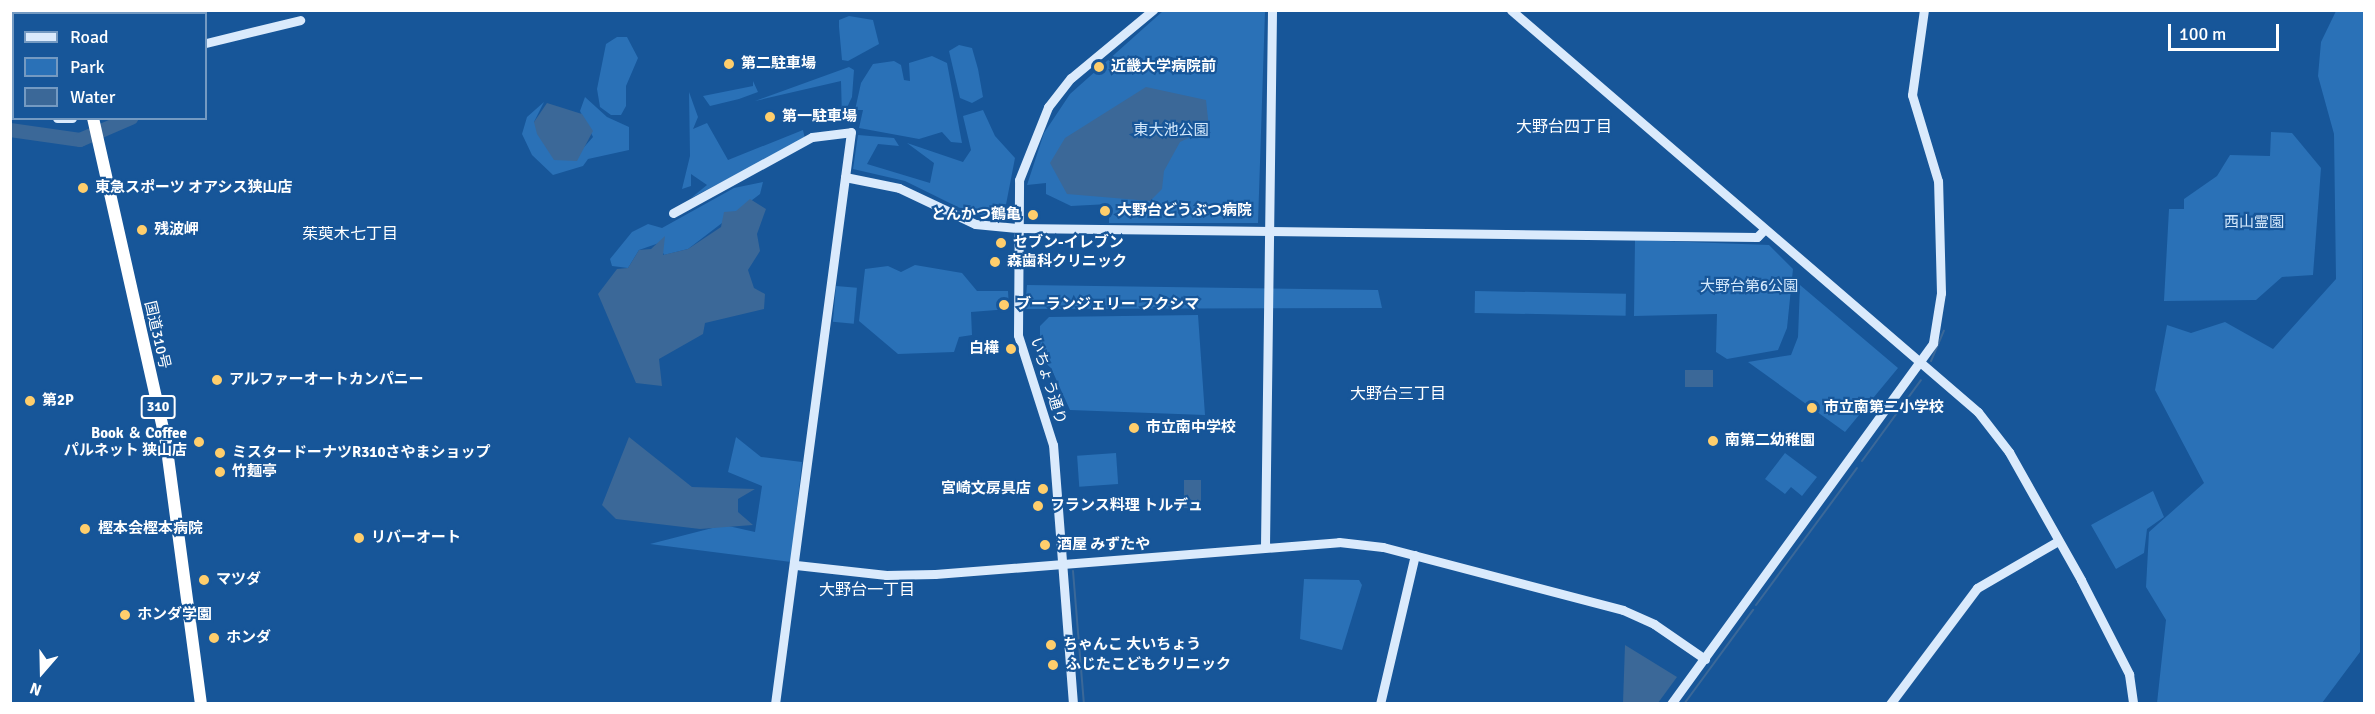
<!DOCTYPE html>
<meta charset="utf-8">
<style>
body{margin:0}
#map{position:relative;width:2375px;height:714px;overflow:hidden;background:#175699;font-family:Signika,"Noto Sans JP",sans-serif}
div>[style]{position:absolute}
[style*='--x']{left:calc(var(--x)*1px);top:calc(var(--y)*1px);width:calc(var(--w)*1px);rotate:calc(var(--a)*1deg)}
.green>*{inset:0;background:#2a71b7;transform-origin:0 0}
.water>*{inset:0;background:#3b6898;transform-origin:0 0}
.stream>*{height:2px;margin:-1px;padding:0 1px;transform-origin:1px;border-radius:1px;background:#3b6898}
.river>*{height:14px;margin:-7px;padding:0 7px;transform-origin:7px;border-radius:7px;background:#3b6898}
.secondary>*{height:9px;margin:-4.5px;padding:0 4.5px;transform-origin:4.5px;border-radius:4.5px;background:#daeafc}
.highway>*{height:12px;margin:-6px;padding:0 6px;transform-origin:6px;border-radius:6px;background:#fff}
.dots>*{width:16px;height:16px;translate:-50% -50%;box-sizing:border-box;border:3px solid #175699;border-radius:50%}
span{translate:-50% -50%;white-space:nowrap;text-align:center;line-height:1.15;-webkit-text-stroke:4.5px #175699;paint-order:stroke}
.shield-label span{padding:2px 4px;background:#175699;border:2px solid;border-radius:4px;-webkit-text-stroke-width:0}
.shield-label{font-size:14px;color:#fff;font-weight:700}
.poi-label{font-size:15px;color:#fff;font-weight:700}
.left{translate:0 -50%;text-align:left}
.right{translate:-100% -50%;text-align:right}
.park-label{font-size:15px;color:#d3e8fc}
.street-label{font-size:15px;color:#fff}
.neighbourhood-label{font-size:16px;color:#fff}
.frame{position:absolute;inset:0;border:12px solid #fff;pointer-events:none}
.legend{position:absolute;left:12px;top:12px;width:195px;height:108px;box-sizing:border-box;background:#175699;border:2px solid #749ac2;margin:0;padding:8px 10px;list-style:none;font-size:18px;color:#fff}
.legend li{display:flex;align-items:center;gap:12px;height:30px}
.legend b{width:30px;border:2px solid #749ac2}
.north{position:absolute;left:12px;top:642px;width:60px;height:60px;-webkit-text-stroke:4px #175699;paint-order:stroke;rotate:200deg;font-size:16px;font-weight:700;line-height:24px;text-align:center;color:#fff}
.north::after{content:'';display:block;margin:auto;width:21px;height:27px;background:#fff;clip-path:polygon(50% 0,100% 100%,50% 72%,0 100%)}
.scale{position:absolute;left:2168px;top:24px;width:111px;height:27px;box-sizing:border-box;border:3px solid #fff;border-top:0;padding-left:8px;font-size:18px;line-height:21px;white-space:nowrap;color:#fff;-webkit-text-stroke:4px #175699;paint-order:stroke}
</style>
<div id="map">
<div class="green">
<div style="clip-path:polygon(1163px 11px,1265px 11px,1258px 223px,1109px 223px,1109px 204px,1071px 206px,1046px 194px,1046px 183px,1027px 185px,1044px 133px,1070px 94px)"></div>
<div style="clip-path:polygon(2336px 11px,2364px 11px,2360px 652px,2322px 703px,2157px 703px,2166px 620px,2146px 587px,2149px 532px,2204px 483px,2155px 390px,2167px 325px,2191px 333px,2225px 322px,2273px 349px,2336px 279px,2334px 134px,2318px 76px,2321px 42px)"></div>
<div style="clip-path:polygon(849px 16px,873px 20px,879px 44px,848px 61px,842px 60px,839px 27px,839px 20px)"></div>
<div style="clip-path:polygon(617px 37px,627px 37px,638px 58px,626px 86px,626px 106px,621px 115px,611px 115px,600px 107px,597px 89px,606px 44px)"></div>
<div style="clip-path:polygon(959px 45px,972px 48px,978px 69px,983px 97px,972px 103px,960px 98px,949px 51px)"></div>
<div style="clip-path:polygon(932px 56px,947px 63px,962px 143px,951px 142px,942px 132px,919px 139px,859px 128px,863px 110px,855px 110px,861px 83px,873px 64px,894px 61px,901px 65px,904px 80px,910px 81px,909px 63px)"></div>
<div style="clip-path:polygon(849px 67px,854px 70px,852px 97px,842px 118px,841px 81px,755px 101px)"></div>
<div style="clip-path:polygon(753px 81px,758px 92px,739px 99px,710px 106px,703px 96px,753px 86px)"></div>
<div style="clip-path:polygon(689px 92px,698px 117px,693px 129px,707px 123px,728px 160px,803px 130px,805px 139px,691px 198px,707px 185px,691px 174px,691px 186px,682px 189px,690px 156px)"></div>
<div style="clip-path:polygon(585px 97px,607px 117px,629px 127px,629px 150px,588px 159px,583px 166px,553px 175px,532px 155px,522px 134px,527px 117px,544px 102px,534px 122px,578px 154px,593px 137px,580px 111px)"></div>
<div style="clip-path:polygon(983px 110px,995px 136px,1015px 158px,1003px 220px,974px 215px,905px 181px,853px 169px,858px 135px,894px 138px,899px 146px,878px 144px,867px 164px,930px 183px,934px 163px,907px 143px,963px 162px,971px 150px,963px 116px)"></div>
<div style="clip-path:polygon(2271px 132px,2292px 133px,2321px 168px,2313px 275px,2282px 277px,2256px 300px,2164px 301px,2169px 209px,2184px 209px,2184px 199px,2217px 176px,2230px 155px,2270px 156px)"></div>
<div style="clip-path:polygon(763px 182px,760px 194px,688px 249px,664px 255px,659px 243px,639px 250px,628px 268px,612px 266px,610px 259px,632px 232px,648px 224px,662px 228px,734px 188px)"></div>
<div style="clip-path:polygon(1635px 240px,1769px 245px,1793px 269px,1787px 328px,1778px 350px,1727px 359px,1716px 352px,1717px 314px,1634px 316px)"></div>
<div style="clip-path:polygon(915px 265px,962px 273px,977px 291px,1008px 291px,1009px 309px,971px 312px,972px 335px,959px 337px,954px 352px,898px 354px,859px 321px,865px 269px,888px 266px,901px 272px)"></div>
<div style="clip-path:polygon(1027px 285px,1378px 290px,1382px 308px,1025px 309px)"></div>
<div style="clip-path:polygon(1800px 285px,1898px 368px,1845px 432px,1748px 362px,1791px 355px,1798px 337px)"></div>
<div style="left:836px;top:286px;width:21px;height:36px;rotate:5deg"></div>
<div style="left:1475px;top:291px;width:151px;height:22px;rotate:1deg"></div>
<div style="clip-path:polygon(1198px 315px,1205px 415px,1070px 410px,1051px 368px,1040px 358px,1040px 326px,1049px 317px)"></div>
<div style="clip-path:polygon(736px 437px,761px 457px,802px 462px,791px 562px,650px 544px,724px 525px,755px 532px,762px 486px,728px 472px)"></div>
<div style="left:1116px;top:453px;width:31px;height:39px;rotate:86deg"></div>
<div style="clip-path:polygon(1785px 453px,1817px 477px,1802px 496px,1791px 487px,1785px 494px,1765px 479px)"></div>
<div style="clip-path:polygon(2153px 491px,2164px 517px,2147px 529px,2144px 553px,2116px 569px,2091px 525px)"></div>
<div style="clip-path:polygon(1304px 579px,1359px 580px,1362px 585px,1342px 650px,1300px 639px)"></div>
</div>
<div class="water">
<div style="clip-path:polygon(1146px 87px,1206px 100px,1209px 128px,1180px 142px,1164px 171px,1162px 189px,1150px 201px,1067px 194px,1050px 163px,1065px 138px)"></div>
<div style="clip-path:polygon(547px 103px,582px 114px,593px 131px,577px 161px,554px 160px,537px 134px,534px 122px)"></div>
<div style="clip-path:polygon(750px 199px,766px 209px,757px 234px,760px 251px,748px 270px,754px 288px,765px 294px,764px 309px,705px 323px,703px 334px,659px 359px,662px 386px,636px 383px,598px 294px,617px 269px,628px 268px,639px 250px,651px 249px,665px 236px,663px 255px,688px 249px,721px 227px,724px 212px,736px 211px)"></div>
<div style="left:1685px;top:370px;width:28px;height:17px"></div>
<div style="clip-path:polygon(629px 437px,692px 487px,755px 489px,738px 499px,738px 512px,753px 525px,700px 529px,616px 519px,602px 505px)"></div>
<div style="left:1184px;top:480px;width:17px;height:28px"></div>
<div style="clip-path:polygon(1625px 645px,1677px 677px,1658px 703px,1623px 703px)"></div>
</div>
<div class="stream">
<div style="--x:1931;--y:361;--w:33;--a:-67"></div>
<div style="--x:1862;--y:461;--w:100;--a:-53.9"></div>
<div style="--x:1073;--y:571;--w:133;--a:85.3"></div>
<div style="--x:1756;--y:605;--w:170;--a:-53.6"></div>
<div style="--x:1684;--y:704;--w:117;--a:-53.7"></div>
</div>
<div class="river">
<div style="--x:152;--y:10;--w:4;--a:76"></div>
<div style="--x:10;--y:130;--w:71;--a:8.1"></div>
<div style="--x:80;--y:140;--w:56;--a:-23.3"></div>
</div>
<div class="secondary">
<div style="--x:1511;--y:10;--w:616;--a:40.72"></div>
<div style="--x:1978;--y:412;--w:51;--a:52.2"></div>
<div style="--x:2009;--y:452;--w:147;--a:60.6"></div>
<div style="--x:2081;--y:580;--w:106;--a:62.9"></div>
<div style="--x:2129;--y:674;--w:30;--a:82"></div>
<div style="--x:206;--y:43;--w:97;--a:-13.7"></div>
<div style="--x:10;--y:105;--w:4;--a:14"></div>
<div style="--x:57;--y:118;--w:15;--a:0"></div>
<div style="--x:845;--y:177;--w:55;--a:11.5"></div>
<div style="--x:899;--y:188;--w:84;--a:25.3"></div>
<div style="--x:975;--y:224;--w:42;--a:5.4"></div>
<div style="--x:1017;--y:228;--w:740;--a:0.7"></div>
<div style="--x:1757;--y:237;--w:10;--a:-45"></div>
<div style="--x:673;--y:213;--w:158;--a:-28.7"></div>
<div style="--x:812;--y:137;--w:39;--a:-7"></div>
<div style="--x:851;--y:132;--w:577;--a:97.57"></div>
<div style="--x:1265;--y:546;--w:536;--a:-89.25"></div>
<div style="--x:796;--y:565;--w:91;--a:6.3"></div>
<div style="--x:886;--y:575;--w:49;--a:-1.2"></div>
<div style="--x:935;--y:574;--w:405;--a:-4.5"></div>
<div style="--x:1339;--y:542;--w:44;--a:6.5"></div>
<div style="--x:1383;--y:547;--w:248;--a:14.7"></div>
<div style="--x:1623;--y:610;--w:34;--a:24"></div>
<div style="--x:1654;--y:624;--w:62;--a:34.5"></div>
<div style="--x:1073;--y:704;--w:260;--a:-94.4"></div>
<div style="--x:1053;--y:445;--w:115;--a:-107.7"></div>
<div style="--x:1018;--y:335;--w:155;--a:-89.6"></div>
<div style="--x:1019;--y:180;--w:79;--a:-68.3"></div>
<div style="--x:1048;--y:107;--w:37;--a:-52"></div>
<div style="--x:1071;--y:78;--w:107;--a:-39.7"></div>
<div style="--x:1380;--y:704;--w:153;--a:-76.8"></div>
<div style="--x:1671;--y:704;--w:446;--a:-54"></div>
<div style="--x:1933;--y:343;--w:51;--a:-80.9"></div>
<div style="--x:1941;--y:293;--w:112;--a:-91.5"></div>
<div style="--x:1938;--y:181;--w:90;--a:-106.8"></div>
<div style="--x:1912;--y:95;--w:86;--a:-82"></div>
<div style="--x:1890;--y:704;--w:145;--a:-53.1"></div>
<div style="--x:1977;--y:588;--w:94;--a:-30.1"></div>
</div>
<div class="highway">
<div style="--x:65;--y:10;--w:4;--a:76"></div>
<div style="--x:93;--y:118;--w:332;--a:77.3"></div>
<div style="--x:166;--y:442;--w:264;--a:82.4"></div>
</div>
<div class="dots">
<div style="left:729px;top:64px;background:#ffce6c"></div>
<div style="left:1099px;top:67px;background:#ffce6c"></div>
<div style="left:770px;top:117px;background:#ffce6c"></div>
<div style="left:83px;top:188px;background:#ffce6c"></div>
<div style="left:1105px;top:211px;background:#ffce6c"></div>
<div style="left:1033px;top:215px;background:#ffce6c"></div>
<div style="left:142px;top:230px;background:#ffce6c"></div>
<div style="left:1001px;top:243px;background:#ffce6c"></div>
<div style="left:995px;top:262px;background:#ffce6c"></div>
<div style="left:1004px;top:305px;background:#ffce6c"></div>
<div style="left:1011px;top:349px;background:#ffce6c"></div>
<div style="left:217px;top:380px;background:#ffce6c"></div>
<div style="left:30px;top:401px;background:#ffce6c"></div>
<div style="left:1812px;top:408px;background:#ffce6c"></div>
<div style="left:1134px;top:428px;background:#ffce6c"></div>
<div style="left:1713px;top:441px;background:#ffce6c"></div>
<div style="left:199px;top:442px;background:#ffce6c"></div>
<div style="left:220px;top:453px;background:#ffce6c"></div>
<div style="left:220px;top:472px;background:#ffce6c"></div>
<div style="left:1043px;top:489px;background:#ffce6c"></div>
<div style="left:1038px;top:506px;background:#ffce6c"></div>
<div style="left:85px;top:529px;background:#ffce6c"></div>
<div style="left:359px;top:538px;background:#ffce6c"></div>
<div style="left:1045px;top:545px;background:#ffce6c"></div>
<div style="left:204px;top:580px;background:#ffce6c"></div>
<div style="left:125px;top:615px;background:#ffce6c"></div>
<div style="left:214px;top:638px;background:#ffce6c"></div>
<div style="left:1051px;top:645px;background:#ffce6c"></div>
<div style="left:1053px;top:665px;background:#ffce6c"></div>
</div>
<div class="shield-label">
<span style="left:158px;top:407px">310</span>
</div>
<div class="poi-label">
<span class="left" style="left:741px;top:64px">第二駐車場</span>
<span class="left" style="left:1111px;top:67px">近畿大学病院前</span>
<span class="left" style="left:782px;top:117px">第一駐車場</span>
<span class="left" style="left:95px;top:188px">東急スポーツ オアシス狭山店</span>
<span class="left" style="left:1117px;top:211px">大野台どうぶつ病院</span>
<span class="right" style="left:1021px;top:215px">とんかつ鶴亀</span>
<span class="left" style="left:154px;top:230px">残波岬</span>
<span class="left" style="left:1013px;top:243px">セブン-イレブン</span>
<span class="left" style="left:1007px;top:262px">森歯科クリニック</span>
<span class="left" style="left:1016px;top:305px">ブーランジェリー フクシマ</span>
<span class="right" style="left:999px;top:349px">白樺</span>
<span class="left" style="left:229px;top:380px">アルファーオートカンパニー</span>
<span class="left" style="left:42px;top:401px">第2P</span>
<span class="left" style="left:1824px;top:408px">市立南第二小学校</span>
<span class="left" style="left:1146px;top:428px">市立南中学校</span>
<span class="right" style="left:187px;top:442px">Book ＆ Coffee<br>パルネット 狭山店</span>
<span class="left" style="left:1725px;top:441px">南第二幼稚園</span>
<span class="left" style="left:232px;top:453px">ミスタードーナツR310さやまショップ</span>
<span class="left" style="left:232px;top:472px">竹麺亭</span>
<span class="right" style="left:1031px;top:489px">宮崎文房具店</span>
<span class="left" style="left:1050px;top:506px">フランス料理 トルデュ</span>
<span class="left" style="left:98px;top:529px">樫本会樫本病院</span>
<span class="left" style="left:371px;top:538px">リバーオート</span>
<span class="left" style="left:1057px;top:545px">酒屋 みずたや</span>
<span class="left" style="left:216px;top:580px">マツダ</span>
<span class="left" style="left:137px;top:615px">ホンダ学園</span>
<span class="left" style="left:226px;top:638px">ホンダ</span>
<span class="left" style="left:1063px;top:645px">ちゃんこ 大いちょう</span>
<span class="left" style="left:1066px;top:665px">ふじたこどもクリニック</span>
</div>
<div class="park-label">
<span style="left:1171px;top:131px">東大池公園</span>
<span style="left:2254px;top:223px">西山霊園</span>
<span style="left:1749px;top:287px">大野台第6公園</span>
</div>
<div class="street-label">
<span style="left:157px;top:335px;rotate:77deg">国道310号</span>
<span style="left:1048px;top:381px;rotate:73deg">いちょう通り</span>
</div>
<div class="neighbourhood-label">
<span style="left:1564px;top:127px">大野台四丁目</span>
<span style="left:350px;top:234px">茱萸木七丁目</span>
<span style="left:1398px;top:394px">大野台三丁目</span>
<span style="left:867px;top:590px">大野台一丁目</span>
</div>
<div class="frame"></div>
<ul class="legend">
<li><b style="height:8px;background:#daeafc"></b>Road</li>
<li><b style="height:16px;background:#2a71b7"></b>Park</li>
<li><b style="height:16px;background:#3b6898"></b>Water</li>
</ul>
<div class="north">N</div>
<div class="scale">100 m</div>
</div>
